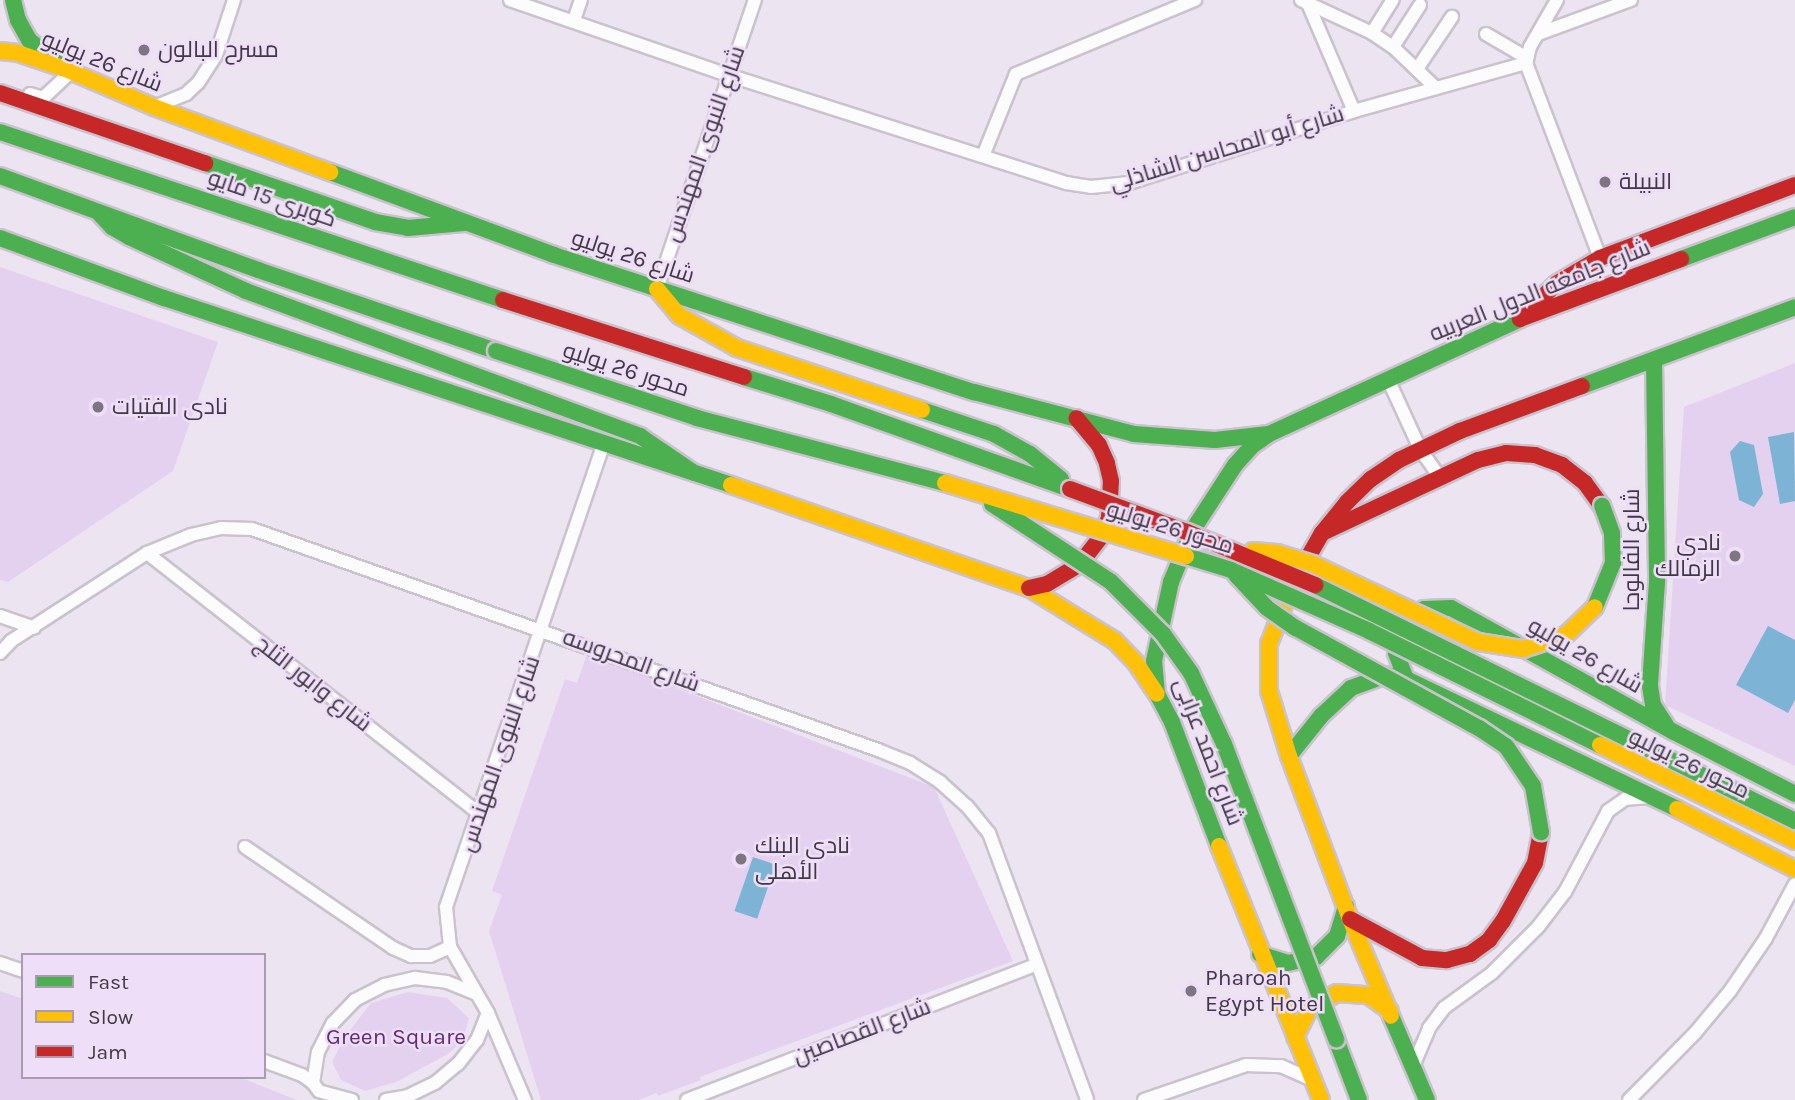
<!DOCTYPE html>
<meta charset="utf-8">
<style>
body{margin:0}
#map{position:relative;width:1795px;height:1100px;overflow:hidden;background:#ede4f2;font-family:Karla,Cairo,sans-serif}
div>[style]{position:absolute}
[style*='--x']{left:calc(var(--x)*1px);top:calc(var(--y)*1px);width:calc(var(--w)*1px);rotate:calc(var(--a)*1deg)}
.green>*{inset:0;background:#e4d1ef}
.water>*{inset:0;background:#7db3d4;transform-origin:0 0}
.roads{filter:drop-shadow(2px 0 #cac2cd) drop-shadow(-2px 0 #cac2cd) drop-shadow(0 2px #cac2cd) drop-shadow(0 -2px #cac2cd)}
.street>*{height:12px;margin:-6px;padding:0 6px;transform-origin:6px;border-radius:6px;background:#fcfbfd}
.fast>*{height:16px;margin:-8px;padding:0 8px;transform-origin:8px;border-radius:8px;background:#4caf50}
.slow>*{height:16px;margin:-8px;padding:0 8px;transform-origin:8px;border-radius:8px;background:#ffc107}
.jam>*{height:16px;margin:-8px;padding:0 8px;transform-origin:8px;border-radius:8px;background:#c62828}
.bridges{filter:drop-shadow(2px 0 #cac2cd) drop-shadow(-2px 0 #cac2cd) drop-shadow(0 2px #cac2cd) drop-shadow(0 -2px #cac2cd)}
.fast-bridge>*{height:16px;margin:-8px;padding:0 8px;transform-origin:8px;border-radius:8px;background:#4caf50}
.slow-bridge>*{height:16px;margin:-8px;padding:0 8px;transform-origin:8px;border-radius:8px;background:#ffc107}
.jam-bridge>*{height:16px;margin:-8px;padding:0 8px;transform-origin:8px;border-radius:8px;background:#c62828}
.dots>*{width:19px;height:19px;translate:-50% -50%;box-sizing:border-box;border:4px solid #eedef8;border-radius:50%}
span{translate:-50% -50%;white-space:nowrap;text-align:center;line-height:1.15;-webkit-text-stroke:5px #eedef8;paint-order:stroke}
.poi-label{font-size:23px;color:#403944}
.left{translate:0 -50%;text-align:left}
.right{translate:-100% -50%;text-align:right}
.street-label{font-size:23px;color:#403944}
.park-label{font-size:23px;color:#5f2d78}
.legend{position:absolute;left:21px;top:953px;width:245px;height:126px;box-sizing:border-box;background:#eedef8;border:2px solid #a89cb0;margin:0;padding:9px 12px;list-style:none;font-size:21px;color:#403944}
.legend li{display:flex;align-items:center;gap:14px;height:35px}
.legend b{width:35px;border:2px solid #a89cb0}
</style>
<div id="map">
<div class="green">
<div style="clip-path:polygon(0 267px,218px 342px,173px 471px,8px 582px,0 580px)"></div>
<div style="clip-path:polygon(1795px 363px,1795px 766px,1665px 705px,1684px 407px)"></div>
<div style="clip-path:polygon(587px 654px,934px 787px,1013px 961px,700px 1077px,701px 1080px,658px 1096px,657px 1093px,638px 1100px,541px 1100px,489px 931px,502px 895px,492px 891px,565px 679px,577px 683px)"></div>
<div style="clip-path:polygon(0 991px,23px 999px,23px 1077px,239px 1077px,297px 1100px,0 1100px)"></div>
<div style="clip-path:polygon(408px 992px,447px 998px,469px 1018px,463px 1040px,448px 1054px,396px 1082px,365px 1091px,341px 1080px,332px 1062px,344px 1038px,371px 1003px)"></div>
</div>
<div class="water">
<div style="clip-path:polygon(1794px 432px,1795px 501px,1780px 504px,1768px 437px)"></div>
<div style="clip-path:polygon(1740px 441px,1754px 445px,1763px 494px,1754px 507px,1739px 500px,1730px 452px)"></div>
<div style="clip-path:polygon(1768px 626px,1795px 640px,1795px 700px,1788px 713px,1736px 685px)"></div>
<div style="left:753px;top:857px;width:24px;height:57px;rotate:19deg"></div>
</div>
<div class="roads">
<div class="street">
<div style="--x:510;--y:0;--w:231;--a:19"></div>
<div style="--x:728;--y:75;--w:355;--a:17.7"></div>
<div style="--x:1066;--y:183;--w:25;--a:9"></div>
<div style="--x:1091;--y:187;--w:38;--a:-6"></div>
<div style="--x:1129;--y:183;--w:236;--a:-17.7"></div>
<div style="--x:1354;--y:111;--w:179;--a:-15.6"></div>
<div style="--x:1301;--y:0;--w:78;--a:24.9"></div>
<div style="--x:1372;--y:33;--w:25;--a:34"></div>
<div style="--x:1393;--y:47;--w:57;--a:43.6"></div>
<div style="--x:1557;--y:0;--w:54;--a:119.9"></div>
<div style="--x:1530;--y:47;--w:16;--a:104"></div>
<div style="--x:1526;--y:63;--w:209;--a:69.2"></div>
<div style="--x:1309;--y:6;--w:114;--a:66.8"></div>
<div style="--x:574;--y:20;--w:21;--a:-71"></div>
<div style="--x:1372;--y:33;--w:39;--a:-58"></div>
<div style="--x:1486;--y:34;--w:48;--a:30.3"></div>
<div style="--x:1538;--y:34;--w:99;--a:-20.1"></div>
<div style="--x:1393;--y:47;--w:50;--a:-57.3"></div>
<div style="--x:1417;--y:69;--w:63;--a:-56.1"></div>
<div style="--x:30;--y:94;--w:14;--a:17"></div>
<div style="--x:43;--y:98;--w:40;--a:-43"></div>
<div style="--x:154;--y:107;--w:35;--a:-22"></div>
<div style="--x:186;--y:94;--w:16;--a:-43"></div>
<div style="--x:198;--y:83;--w:33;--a:-57"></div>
<div style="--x:216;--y:55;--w:58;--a:-71.9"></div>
<div style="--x:983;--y:156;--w:88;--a:-68.1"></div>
<div style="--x:1016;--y:74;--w:194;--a:-22.5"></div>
<div style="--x:657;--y:289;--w:305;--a:-71.3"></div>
<div style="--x:1388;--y:379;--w:77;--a:65.4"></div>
<div style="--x:1420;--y:449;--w:35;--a:55"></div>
<div style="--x:147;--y:553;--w:423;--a:38.1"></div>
<div style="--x:0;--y:616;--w:36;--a:19"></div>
<div style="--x:0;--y:653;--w:16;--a:-47"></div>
<div style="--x:11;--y:641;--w:162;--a:-32.9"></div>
<div style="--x:147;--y:553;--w:48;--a:-22.2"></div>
<div style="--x:191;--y:535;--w:31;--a:-13"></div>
<div style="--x:221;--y:528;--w:31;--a:2"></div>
<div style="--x:252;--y:529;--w:664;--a:19.44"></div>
<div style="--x:878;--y:750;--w:35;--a:22"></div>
<div style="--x:910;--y:763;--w:36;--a:32"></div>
<div style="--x:940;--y:782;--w:36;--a:42"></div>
<div style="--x:967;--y:806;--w:35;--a:51"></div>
<div style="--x:989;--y:833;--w:284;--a:69.8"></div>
<div style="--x:245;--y:847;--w:179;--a:34.3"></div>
<div style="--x:393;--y:948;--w:20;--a:24"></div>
<div style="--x:411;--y:956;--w:19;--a:0"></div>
<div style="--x:430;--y:956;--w:22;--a:-24"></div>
<div style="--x:0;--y:963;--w:24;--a:19"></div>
<div style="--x:488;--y:1013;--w:95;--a:67"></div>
<div style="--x:264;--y:1061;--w:40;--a:20.2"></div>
<div style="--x:302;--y:1075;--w:14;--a:36"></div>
<div style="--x:1414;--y:1064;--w:39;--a:-67"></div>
<div style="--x:1429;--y:1028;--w:25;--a:-53"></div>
<div style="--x:1444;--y:1008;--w:59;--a:-36.1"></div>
<div style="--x:1492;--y:973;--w:65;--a:-45"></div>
<div style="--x:1538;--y:927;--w:44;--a:-52.4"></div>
<div style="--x:1565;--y:892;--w:92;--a:-62"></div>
<div style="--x:1608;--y:811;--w:21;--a:-35"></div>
<div style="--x:1625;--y:799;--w:24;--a:-5"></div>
<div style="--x:352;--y:1100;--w:34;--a:-165"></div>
<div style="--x:319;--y:1091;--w:10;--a:-127"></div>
<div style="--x:313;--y:1083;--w:31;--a:-81"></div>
<div style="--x:318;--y:1052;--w:33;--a:-63"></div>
<div style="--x:333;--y:1023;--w:32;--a:-46"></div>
<div style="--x:355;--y:1000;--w:33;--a:-27"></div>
<div style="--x:384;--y:985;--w:32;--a:-13"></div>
<div style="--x:415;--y:978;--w:32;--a:7"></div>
<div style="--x:447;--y:982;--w:32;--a:22"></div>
<div style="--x:386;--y:1100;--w:22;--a:-10"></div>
<div style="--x:408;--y:1096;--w:30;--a:-26"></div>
<div style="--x:435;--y:1083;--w:30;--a:-40"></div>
<div style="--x:458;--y:1064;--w:31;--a:-52"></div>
<div style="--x:477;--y:1040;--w:29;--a:-68"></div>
<div style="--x:488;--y:1013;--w:76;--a:-119.9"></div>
<div style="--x:450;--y:947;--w:40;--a:-95.7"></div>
<div style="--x:446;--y:907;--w:489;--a:-71.2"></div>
<div style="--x:687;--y:1100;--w:375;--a:-21.2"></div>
<div style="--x:1144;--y:1100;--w:108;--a:-18.9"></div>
<div style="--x:1246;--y:1065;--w:35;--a:2"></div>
<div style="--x:1281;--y:1066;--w:35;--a:24"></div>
<div style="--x:1629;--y:1100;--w:94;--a:-45.4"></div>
<div style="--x:1695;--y:1033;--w:55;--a:-50.2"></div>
<div style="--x:1730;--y:991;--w:64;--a:-55.8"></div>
<div style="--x:1766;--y:938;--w:61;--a:-61.8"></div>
</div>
<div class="fast">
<div style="--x:13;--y:0;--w:21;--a:76"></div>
<div style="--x:18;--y:20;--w:23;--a:61"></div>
<div style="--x:29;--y:40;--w:44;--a:39.5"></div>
<div style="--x:0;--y:132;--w:530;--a:18.47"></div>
<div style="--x:205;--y:163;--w:180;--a:19.1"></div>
<div style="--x:375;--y:222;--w:34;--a:10"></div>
<div style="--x:408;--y:228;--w:56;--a:-5.1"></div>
<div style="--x:330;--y:172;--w:239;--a:20.3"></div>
<div style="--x:554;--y:255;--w:442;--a:18.1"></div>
<div style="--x:974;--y:392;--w:165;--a:14.7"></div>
<div style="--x:1134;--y:434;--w:81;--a:4.2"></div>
<div style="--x:1215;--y:440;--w:54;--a:-6.3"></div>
<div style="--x:0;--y:176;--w:275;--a:20"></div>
<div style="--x:258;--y:270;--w:251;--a:18.8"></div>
<div style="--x:98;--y:212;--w:21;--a:47"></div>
<div style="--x:112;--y:227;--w:20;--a:30"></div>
<div style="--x:129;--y:237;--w:129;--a:24.8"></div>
<div style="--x:246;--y:291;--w:420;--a:20.2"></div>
<div style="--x:640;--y:436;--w:65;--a:34.4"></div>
<div style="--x:0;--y:238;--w:175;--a:20.1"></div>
<div style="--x:164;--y:298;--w:597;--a:18.25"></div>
<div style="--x:1681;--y:259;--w:121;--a:-20.2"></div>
<div style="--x:1654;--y:360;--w:222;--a:89.2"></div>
<div style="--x:1657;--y:582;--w:104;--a:93.9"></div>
<div style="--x:1650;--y:686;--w:19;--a:81"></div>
<div style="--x:1653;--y:705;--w:24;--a:57"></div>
<div style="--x:744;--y:377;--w:91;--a:17.2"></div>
<div style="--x:831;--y:404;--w:254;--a:19.6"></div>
<div style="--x:1582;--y:386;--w:227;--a:-20.3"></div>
<div style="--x:922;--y:410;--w:76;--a:18.4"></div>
<div style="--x:994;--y:434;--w:41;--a:29.1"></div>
<div style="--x:1030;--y:454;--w:40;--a:39"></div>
<div style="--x:1406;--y:679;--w:28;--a:-111"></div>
<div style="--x:1396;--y:653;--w:28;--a:-75"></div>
<div style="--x:1403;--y:626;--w:27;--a:-39"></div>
<div style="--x:1424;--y:609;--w:27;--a:-2"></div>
<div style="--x:1451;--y:608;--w:255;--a:29.1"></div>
<div style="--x:1674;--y:732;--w:136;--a:27.1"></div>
<div style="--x:1289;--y:756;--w:51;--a:-51.3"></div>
<div style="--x:1321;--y:716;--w:41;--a:-43"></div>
<div style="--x:1351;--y:688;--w:38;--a:-20"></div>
<div style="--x:1387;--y:675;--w:19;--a:12"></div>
<div style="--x:1406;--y:679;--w:301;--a:25.6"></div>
<div style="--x:1219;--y:846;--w:133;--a:-110.8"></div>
<div style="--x:1172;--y:722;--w:32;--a:-118"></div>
<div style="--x:1157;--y:694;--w:33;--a:-95"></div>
<div style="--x:1154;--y:661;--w:81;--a:-77.9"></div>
<div style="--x:1171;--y:582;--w:55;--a:-67.6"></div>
<div style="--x:1192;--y:531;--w:79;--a:-56.9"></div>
<div style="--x:1235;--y:465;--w:25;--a:-48"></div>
<div style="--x:1252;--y:446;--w:21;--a:-35"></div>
<div style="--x:1269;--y:434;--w:276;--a:-24.6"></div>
<div style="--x:1260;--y:954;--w:29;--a:18"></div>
<div style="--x:1288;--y:963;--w:29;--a:-12"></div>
<div style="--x:1316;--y:957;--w:30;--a:-45"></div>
<div style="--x:1337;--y:936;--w:31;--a:-73"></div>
<div style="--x:1391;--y:1016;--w:91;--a:66.8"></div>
<div style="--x:1336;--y:1039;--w:65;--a:69.3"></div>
</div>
<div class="slow">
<div style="--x:0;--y:51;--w:18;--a:6"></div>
<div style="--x:18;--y:53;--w:47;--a:18.4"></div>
<div style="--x:63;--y:68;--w:99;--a:23.2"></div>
<div style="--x:154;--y:107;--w:188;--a:20.3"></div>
<div style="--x:657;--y:289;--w:35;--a:50"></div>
<div style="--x:680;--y:316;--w:65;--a:29.3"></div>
<div style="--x:737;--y:348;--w:195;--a:18.5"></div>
<div style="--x:731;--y:485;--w:315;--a:19.1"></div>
<div style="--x:1029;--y:588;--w:101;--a:31.6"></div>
<div style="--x:1115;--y:641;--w:30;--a:46"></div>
<div style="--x:1136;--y:663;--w:37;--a:56"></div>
<div style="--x:1284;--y:605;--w:42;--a:111"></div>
<div style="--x:1269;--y:644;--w:47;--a:90"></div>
<div style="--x:1269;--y:691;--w:68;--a:72.9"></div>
<div style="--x:1289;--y:756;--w:174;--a:69.5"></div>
<div style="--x:1350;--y:919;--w:105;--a:67.1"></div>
<div style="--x:1677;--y:809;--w:132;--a:27"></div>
<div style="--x:1219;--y:846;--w:274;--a:68.1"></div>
<div style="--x:1295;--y:1037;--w:31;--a:-63"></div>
<div style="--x:1309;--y:1009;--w:32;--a:-30"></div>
<div style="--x:1337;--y:993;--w:31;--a:4"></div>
<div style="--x:1368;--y:995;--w:27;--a:36"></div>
</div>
<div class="jam">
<div style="--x:0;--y:93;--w:217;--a:18.9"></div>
<div style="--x:503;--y:300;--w:253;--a:17.7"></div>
<div style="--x:1520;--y:319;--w:50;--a:-44.2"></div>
<div style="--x:1556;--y:284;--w:51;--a:-30.6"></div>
<div style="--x:1600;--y:258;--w:208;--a:-20.5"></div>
<div style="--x:1520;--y:319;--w:172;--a:-20.4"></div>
<div style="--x:1322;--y:533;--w:172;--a:-25.1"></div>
<div style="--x:1478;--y:460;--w:29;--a:-14"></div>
<div style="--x:1506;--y:453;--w:29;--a:4"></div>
<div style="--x:1535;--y:455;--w:29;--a:20"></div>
<div style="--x:1562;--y:465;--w:29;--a:38"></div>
<div style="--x:1585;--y:483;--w:29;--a:54"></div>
<div style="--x:1298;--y:575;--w:48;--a:-60.3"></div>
<div style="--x:1322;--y:533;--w:40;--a:-51"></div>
<div style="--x:1347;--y:502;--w:33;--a:-44"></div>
<div style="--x:1371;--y:479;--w:34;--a:-34"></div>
<div style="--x:1399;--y:460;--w:68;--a:-25.4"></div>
<div style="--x:1460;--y:431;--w:130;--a:-20.2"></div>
<div style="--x:1029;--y:588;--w:18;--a:-13"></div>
<div style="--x:1047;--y:584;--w:37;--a:-31"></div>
<div style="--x:1079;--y:565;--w:37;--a:-52"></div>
<div style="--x:1102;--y:536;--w:19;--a:-69"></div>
<div style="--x:1109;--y:518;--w:37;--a:-87"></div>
<div style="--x:1111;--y:481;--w:18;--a:-103"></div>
<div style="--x:1107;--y:463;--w:20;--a:-114"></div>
<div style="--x:1099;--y:445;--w:35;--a:-130"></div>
<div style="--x:1350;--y:919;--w:82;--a:28.4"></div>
<div style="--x:1422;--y:958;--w:25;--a:5"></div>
<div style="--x:1447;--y:960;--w:24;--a:-15"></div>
<div style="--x:1470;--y:954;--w:24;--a:-36"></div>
<div style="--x:1489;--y:940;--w:24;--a:-54"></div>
<div style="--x:1503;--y:921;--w:66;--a:-61.1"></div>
<div style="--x:1535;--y:863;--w:32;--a:-79"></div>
</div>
</div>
<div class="bridges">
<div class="fast-bridge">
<div style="--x:496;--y:351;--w:212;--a:18.4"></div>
<div style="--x:697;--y:418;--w:256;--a:14.7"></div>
<div style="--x:992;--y:504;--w:142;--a:33.2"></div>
<div style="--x:1111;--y:582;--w:74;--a:45"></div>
<div style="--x:1163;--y:634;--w:48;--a:54.3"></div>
<div style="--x:1191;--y:673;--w:78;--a:65.1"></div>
<div style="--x:1224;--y:744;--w:316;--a:69.2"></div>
<div style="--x:1186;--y:556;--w:47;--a:17.3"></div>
<div style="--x:1231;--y:570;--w:151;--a:23.8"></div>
<div style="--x:1369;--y:631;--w:258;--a:26.3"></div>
<div style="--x:1236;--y:575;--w:45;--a:46.8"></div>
<div style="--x:1267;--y:608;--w:35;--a:35"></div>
<div style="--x:1296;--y:628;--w:209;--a:28.7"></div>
<div style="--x:1479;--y:728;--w:32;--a:34"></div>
<div style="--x:1506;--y:746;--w:48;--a:56"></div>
<div style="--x:1533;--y:786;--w:47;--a:80.1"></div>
<div style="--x:1315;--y:585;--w:535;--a:26.18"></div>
<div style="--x:1595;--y:607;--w:48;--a:-67.8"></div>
<div style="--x:1613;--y:563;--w:30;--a:-92"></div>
<div style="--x:1612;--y:533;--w:29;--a:-110"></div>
</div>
<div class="slow-bridge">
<div style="--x:945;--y:483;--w:252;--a:16.9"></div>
<div style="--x:1253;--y:551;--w:24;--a:5"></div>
<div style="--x:1277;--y:553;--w:38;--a:17"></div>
<div style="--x:1313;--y:564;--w:183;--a:25.3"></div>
<div style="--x:1478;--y:642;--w:46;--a:8.8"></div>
<div style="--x:1523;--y:649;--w:45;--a:-18"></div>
<div style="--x:1566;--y:635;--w:40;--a:-44"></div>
<div style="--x:1600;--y:745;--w:217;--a:26.2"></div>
</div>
<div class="jam-bridge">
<div style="--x:1070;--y:489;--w:125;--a:20.2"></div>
<div style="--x:1187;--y:532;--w:139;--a:22.5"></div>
</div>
</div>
<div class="dots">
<div style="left:144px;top:50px;background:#7d7581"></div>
<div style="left:1605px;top:182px;background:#7d7581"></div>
<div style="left:98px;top:407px;background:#7d7581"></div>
<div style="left:1735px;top:556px;background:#7d7581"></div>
<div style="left:741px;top:859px;background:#7d7581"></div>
<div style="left:1191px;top:991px;background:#7d7581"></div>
</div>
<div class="poi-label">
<span class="left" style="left:158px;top:50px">مسرح البالون</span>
<span class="left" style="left:1619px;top:182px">النبيلة</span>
<span class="left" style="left:112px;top:407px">نادى الفتيات</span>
<span class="right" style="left:1721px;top:556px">نادي<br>الزمالك</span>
<span class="left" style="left:755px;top:859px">نادى البنك<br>الأهلى</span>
<span class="left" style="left:1205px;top:991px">Pharoah<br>Egypt Hotel</span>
</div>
<div class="street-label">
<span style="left:102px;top:62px;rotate:22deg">شارع 26 يوليو</span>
<span style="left:705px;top:144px;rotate:-71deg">شارع النبوى المهندس</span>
<span style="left:1227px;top:149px;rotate:-17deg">شارع أبو المحاسن الشاذلي</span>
<span style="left:272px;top:199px;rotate:19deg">كوبرى 15 مايو</span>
<span style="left:633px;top:257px;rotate:18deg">شارع 26 يوليو</span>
<span style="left:1540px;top:291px;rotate:-22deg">شارع جامعه الدول العربيه</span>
<span style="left:626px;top:370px;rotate:18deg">محور 26 يوليو</span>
<span style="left:1170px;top:528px;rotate:17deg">محور 26 يوليو</span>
<span style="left:1632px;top:550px;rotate:-90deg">شارع الفالوجا</span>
<span style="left:1585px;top:656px;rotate:30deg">شارع 26 يوليو</span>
<span style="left:631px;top:661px;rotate:20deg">شارع المحروسه</span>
<span style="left:313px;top:684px;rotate:38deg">شارع وابور الثلج</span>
<span style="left:1208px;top:752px;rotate:69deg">شارع احمد عرابى</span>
<span style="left:500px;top:754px;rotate:-71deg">شارع النبوى المهندس</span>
<span style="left:1689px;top:764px;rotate:26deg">محور 26 يوليو</span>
<span style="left:862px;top:1032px;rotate:-21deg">شارع القصاصين</span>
</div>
<div class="park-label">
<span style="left:396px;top:1037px">Green Square</span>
</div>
<ul class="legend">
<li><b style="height:9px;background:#4caf50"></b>Fast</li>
<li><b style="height:9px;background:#ffc107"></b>Slow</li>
<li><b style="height:9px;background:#c62828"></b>Jam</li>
</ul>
</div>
